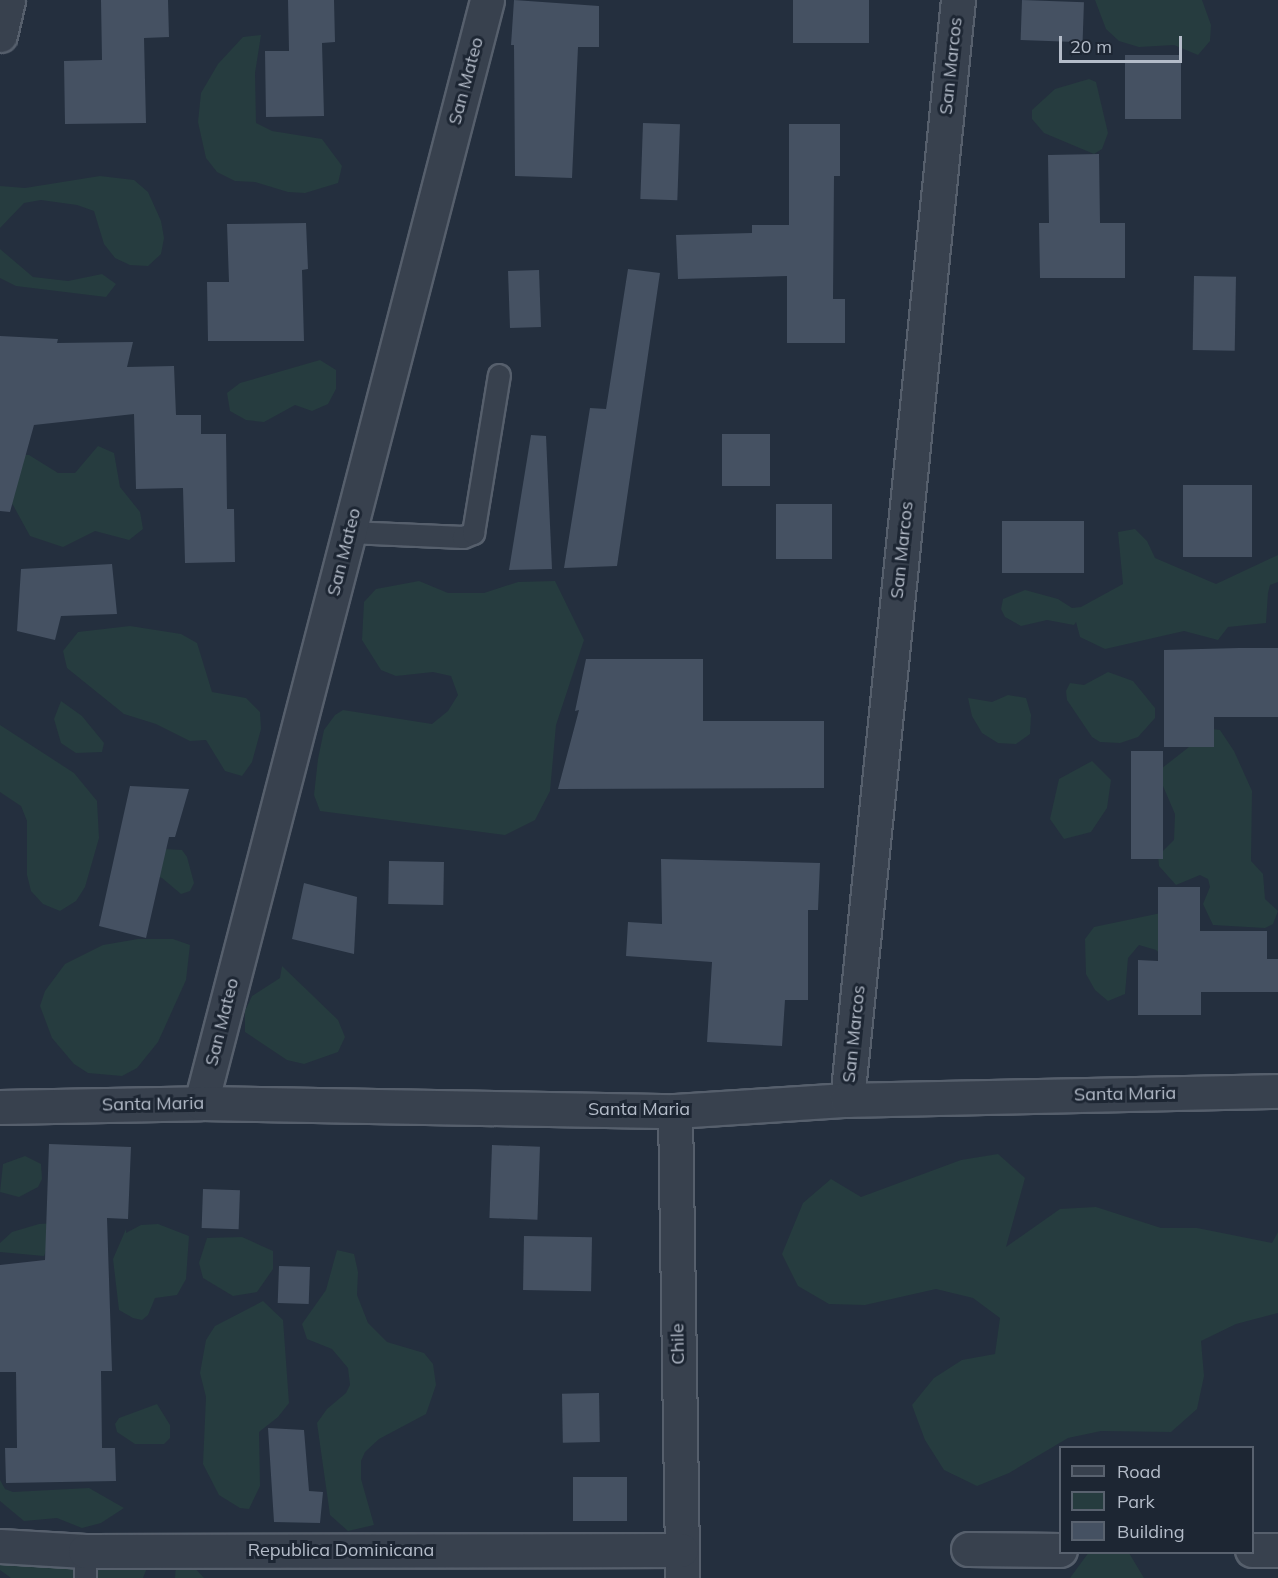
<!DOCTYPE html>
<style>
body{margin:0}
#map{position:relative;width:1278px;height:1578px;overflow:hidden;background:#242f3e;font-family:Mulish,sans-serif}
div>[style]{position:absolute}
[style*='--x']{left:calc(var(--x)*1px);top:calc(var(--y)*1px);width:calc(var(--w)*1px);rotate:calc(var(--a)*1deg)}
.green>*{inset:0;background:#263c3f}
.building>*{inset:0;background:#455162;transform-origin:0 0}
.roads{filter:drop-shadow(2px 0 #565f6c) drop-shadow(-2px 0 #565f6c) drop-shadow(0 2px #565f6c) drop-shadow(0 -2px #565f6c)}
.service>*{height:21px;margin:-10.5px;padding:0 10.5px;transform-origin:10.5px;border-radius:10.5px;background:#38414e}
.minor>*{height:33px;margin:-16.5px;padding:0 16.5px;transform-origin:16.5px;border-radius:16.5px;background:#38414e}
span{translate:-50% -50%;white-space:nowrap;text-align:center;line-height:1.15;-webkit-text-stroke:6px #1d2633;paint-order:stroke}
.street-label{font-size:18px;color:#b4bcc9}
.legend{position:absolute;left:1059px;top:1446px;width:195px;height:108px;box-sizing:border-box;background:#1d2633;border:2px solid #59626f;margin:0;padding:8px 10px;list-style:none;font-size:18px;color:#b4bcc9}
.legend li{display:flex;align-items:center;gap:12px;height:30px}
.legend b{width:30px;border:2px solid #59626f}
.scale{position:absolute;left:1059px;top:36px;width:123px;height:27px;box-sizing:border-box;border:3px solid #b4bcc9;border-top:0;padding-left:8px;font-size:18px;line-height:21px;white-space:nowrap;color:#b4bcc9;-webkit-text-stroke:4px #1d2633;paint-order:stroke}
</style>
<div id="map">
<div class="green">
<div style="clip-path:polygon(1095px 0,1202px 0,1211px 25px,1210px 41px,1198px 55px,1174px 45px,1139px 47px,1119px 41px,1106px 29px)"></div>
<div style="clip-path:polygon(261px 35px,255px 73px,256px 123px,272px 131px,322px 139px,342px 166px,338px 183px,305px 193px,288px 192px,255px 182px,235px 181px,217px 172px,206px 158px,198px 122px,201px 93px,218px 64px,243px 37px)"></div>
<div style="clip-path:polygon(1089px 79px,1096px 82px,1108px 133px,1102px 149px,1094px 154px,1044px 133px,1032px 119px,1032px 110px,1055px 89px)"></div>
<div style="clip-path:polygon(100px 176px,134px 180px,148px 192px,161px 221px,164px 238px,161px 254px,148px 266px,130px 265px,115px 258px,104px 244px,94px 211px,77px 205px,41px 200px,24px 203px,0 228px,0 186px,25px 188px)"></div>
<div style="clip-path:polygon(0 249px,33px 277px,68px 281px,102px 274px,116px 284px,106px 297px,16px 286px,0 278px)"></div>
<div style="clip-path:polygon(320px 360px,336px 370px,336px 389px,328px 404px,312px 411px,295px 405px,264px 422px,246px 420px,230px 411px,227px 393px,240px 383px)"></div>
<div style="clip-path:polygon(98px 446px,114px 453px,120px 487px,140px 512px,143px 529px,129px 540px,95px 531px,63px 547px,30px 536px,13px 505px,0 493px,12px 455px,29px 455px,58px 473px,75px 473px)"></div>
<div style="clip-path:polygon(1135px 529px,1147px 541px,1155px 558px,1216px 584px,1278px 555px,1278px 582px,1270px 585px,1268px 593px,1266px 623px,1228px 627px,1218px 640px,1184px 631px,1105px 649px,1080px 637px,1076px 622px,1074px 625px,1047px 620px,1021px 626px,1005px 617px,1001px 609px,1003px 599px,1025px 590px,1058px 599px,1072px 608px,1081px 607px,1123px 584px,1118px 532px)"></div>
<div style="clip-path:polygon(419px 581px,448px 593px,484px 593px,518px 582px,555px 581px,584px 640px,556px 725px,550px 791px,535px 820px,505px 835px,320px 811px,314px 795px,318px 759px,324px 730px,335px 715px,343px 710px,432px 724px,448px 711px,458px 695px,451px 676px,433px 672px,396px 676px,381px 670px,362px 640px,364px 602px,376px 589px)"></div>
<div style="clip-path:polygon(130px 626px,181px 634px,197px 643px,212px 692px,246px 698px,260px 712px,261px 729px,252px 762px,242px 776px,225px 771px,206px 740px,190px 741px,156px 724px,124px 714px,67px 668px,63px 651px,78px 632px)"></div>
<div style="clip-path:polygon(1108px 672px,1133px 681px,1155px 708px,1155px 718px,1138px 737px,1120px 743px,1100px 742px,1092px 737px,1067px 700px,1066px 691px,1070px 683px,1084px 685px)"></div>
<div style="clip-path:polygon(1008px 695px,1026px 698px,1031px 715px,1030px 734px,1016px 744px,998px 743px,982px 733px,972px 716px,968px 698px,992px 702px)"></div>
<div style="clip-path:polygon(61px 701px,82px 716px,104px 743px,102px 752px,76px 753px,61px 743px,54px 719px)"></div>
<div style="clip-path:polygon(0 725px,74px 773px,97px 801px,99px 838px,85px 887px,76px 901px,60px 911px,43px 904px,31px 891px,27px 875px,27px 821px,21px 806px,0 792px)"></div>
<div style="clip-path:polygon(1212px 729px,1220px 730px,1234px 751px,1252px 791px,1251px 861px,1263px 874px,1265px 899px,1278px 911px,1273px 924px,1265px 928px,1213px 925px,1203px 904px,1210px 887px,1208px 879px,1200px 875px,1176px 885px,1159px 866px,1158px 856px,1174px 840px,1175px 814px,1157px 772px)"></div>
<div style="clip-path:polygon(1092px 761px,1111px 780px,1107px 808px,1091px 832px,1064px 839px,1050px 819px,1059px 779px)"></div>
<div style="clip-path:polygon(164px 849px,182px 850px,187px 857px,194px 883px,190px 891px,181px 894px,162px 878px,139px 870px)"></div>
<div style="clip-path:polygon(1161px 913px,1182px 974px,1156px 950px,1139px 945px,1128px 958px,1125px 994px,1108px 1001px,1095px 990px,1086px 974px,1085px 939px,1094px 927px)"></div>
<div style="clip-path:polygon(138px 939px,173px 939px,190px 945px,186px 980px,158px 1042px,137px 1068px,122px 1076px,88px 1073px,74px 1064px,52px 1038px,40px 1006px,45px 991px,65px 964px,103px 945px)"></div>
<div style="clip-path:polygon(282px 966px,338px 1020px,345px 1037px,338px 1052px,304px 1064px,287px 1060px,245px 1032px,245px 1011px,252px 996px,280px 978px)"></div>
<div style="clip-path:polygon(998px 1154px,1025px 1178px,1006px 1247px,1060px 1209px,1096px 1207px,1161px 1228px,1197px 1228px,1272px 1243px,1278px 1232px,1278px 1313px,1236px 1324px,1201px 1341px,1204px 1376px,1197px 1409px,1171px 1432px,1101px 1431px,1068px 1438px,1009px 1473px,977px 1486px,944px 1470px,925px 1440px,912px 1405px,934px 1378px,962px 1360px,995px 1354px,1000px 1318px,973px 1298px,936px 1289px,865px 1305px,829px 1304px,798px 1286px,782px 1254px,803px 1203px,831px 1179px,861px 1197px,961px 1160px)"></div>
<div style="clip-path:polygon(25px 1156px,41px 1164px,42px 1179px,38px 1187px,19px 1197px,0 1192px,3px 1164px)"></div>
<div style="clip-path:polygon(57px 1223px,44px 1256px,0 1252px,0 1243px,12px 1232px,39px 1224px)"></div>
<div style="clip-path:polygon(158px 1224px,189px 1236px,186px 1279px,177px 1295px,155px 1298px,148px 1315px,142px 1320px,133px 1318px,119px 1310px,113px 1259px,126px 1229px,126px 1233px,141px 1225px)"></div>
<div style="clip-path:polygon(242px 1237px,273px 1251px,273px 1269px,257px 1292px,233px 1296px,203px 1278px,199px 1263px,207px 1238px)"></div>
<div style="clip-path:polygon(337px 1250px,354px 1254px,358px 1272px,357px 1295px,368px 1323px,387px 1342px,424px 1353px,433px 1364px,436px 1385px,426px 1414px,379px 1439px,365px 1452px,361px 1461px,361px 1479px,374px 1525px,348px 1531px,330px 1515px,317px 1423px,327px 1409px,346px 1393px,350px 1385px,348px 1368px,332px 1349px,307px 1339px,302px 1324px,326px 1290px)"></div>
<div style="clip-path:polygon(263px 1301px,283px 1320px,289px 1403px,278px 1417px,259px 1432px,260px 1486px,249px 1509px,240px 1508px,219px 1495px,203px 1464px,206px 1397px,200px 1373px,206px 1340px,215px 1326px)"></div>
<div style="clip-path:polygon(157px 1404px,170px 1425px,170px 1438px,164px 1444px,135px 1444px,117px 1432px,115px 1424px,119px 1418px)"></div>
<div style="clip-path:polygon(0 1480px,5px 1489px,13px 1492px,89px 1488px,124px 1508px,101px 1523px,82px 1528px,57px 1518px,24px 1521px,0 1501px)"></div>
<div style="clip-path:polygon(0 1549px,150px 1560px,143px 1578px,11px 1578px,0 1570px)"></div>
<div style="clip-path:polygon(1089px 1552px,1129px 1553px,1144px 1578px,1070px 1578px)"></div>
<div style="clip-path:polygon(176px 1565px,192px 1565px,204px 1578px,175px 1578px)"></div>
</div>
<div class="building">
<div style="clip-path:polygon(101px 0,168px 0,169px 37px,144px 38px,146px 123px,65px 124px,64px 61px,102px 60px)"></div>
<div style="clip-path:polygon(288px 0,334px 0,335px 42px,322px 43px,324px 116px,266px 117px,265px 51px,289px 51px)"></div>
<div style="clip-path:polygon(514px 0,599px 6px,599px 47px,578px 47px,572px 178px,515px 176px,514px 45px,511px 45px)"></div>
<div style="left:793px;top:0;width:76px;height:43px"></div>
<div style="left:1022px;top:0;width:62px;height:40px;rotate:2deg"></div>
<div style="left:1125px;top:55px;width:56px;height:64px"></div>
<div style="left:643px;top:123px;width:37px;height:76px;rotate:2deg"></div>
<div style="clip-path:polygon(789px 124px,840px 124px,840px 176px,834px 176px,833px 299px,845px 299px,845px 343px,787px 343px,787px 276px,678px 279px,676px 235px,752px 233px,752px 225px,789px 225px)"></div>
<div style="clip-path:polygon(1099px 154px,1100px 223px,1125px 223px,1125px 278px,1040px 278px,1039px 223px,1049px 223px,1048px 155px)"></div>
<div style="clip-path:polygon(306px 223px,308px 269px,302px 270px,304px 341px,208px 341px,207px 282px,229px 282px,227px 224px)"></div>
<div style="clip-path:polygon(628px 269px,660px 273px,617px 566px,564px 568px,590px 408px,606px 409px)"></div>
<div style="left:539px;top:270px;width:57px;height:31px;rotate:88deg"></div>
<div style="left:1194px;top:276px;width:42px;height:74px;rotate:1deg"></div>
<div style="clip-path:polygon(0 336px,58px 339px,57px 343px,133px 342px,127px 367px,174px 366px,176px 415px,201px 415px,201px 434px,226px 434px,227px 509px,234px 509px,235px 562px,185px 563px,183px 488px,136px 489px,134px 414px,34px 425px,10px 512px,0 511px)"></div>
<div style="left:722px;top:434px;width:48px;height:52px"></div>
<div style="clip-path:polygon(531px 435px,546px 436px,552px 569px,509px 570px)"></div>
<div style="left:1252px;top:485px;width:72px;height:69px;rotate:90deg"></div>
<div style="left:776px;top:504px;width:56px;height:55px"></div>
<div style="left:1084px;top:521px;width:52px;height:82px;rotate:90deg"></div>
<div style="clip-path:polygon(112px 564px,117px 614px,61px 616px,55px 640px,17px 631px,21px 569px)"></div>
<div style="clip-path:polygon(1239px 648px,1278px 648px,1278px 717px,1214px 717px,1214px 747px,1164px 747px,1164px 650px)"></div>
<div style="clip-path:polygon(586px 659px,703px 659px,703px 721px,824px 721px,824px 788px,558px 789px,579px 710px,575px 711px)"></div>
<div style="left:1131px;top:751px;width:32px;height:108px"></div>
<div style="clip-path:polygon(130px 786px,189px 789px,175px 837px,169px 837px,146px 938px,99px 926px)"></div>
<div style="clip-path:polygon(661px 859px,820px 863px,818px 910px,808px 910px,808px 1000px,785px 1000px,782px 1046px,707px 1042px,712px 962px,626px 956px,628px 922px,662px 924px)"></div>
<div style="left:389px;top:861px;width:55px;height:43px;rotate:1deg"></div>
<div style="clip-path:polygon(304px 883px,357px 897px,354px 954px,292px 939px)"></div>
<div style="clip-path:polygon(1158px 887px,1200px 887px,1200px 931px,1267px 931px,1267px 959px,1278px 959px,1278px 992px,1201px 992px,1201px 1015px,1138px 1015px,1138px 960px,1158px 961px)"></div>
<div style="clip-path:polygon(49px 1144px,131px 1147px,128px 1219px,107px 1218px,112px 1371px,101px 1371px,102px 1448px,115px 1448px,116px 1481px,6px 1483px,5px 1448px,17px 1448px,16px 1372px,0 1372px,0 1265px,45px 1260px)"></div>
<div style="left:492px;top:1145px;width:48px;height:73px;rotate:2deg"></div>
<div style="left:203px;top:1189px;width:37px;height:39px;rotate:2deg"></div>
<div style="left:524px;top:1236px;width:68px;height:54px;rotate:1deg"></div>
<div style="left:279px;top:1266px;width:31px;height:37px;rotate:2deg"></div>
<div style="left:599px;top:1393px;width:49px;height:37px;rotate:89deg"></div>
<div style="clip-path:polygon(268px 1428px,304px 1430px,309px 1491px,323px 1492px,320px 1523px,274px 1522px)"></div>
<div style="left:627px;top:1477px;width:44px;height:54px;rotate:90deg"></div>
</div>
<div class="roads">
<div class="service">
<div style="--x:349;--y:532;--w:114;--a:2.5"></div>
<div style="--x:463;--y:537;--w:11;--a:-22"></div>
<div style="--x:473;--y:533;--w:160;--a:-80.7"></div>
<div style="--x:85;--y:1551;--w:27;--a:90"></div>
</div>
<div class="minor">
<div style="--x:0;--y:35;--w:36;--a:-77"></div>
<div style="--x:847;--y:1100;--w:1106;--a:-84.24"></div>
<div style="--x:201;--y:1103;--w:1139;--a:-75.46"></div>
<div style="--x:0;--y:1107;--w:201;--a:-1.1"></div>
<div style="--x:201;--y:1103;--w:474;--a:1"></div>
<div style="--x:675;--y:1111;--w:172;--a:-3.7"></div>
<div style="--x:847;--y:1100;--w:431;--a:-1.2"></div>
<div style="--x:675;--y:1111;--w:467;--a:89.1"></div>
<div style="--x:0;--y:1546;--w:85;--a:3.4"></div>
<div style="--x:85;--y:1551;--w:596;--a:-0.1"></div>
<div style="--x:968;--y:1549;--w:92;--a:0.6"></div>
<div style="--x:1252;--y:1550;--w:26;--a:0"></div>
</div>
</div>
<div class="street-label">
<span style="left:951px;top:66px;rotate:-84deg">San Marcos</span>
<span style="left:466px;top:81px;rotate:-75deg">San Mateo</span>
<span style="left:902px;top:550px;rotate:-84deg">San Marcos</span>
<span style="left:344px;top:552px;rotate:-76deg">San Mateo</span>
<span style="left:222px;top:1022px;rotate:-76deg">San Mateo</span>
<span style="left:854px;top:1034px;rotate:-84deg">San Marcos</span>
<span style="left:1125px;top:1094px;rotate:-1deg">Santa Maria</span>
<span style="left:153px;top:1104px;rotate:-1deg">Santa Maria</span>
<span style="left:639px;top:1109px">Santa Maria</span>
<span style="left:678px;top:1344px;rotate:-91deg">Chile</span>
<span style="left:341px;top:1550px">Republica Dominicana</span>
</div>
<ul class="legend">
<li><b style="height:8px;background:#38414e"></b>Road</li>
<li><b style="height:16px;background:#263c3f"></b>Park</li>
<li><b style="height:16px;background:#455162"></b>Building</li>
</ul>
<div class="scale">20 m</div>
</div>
